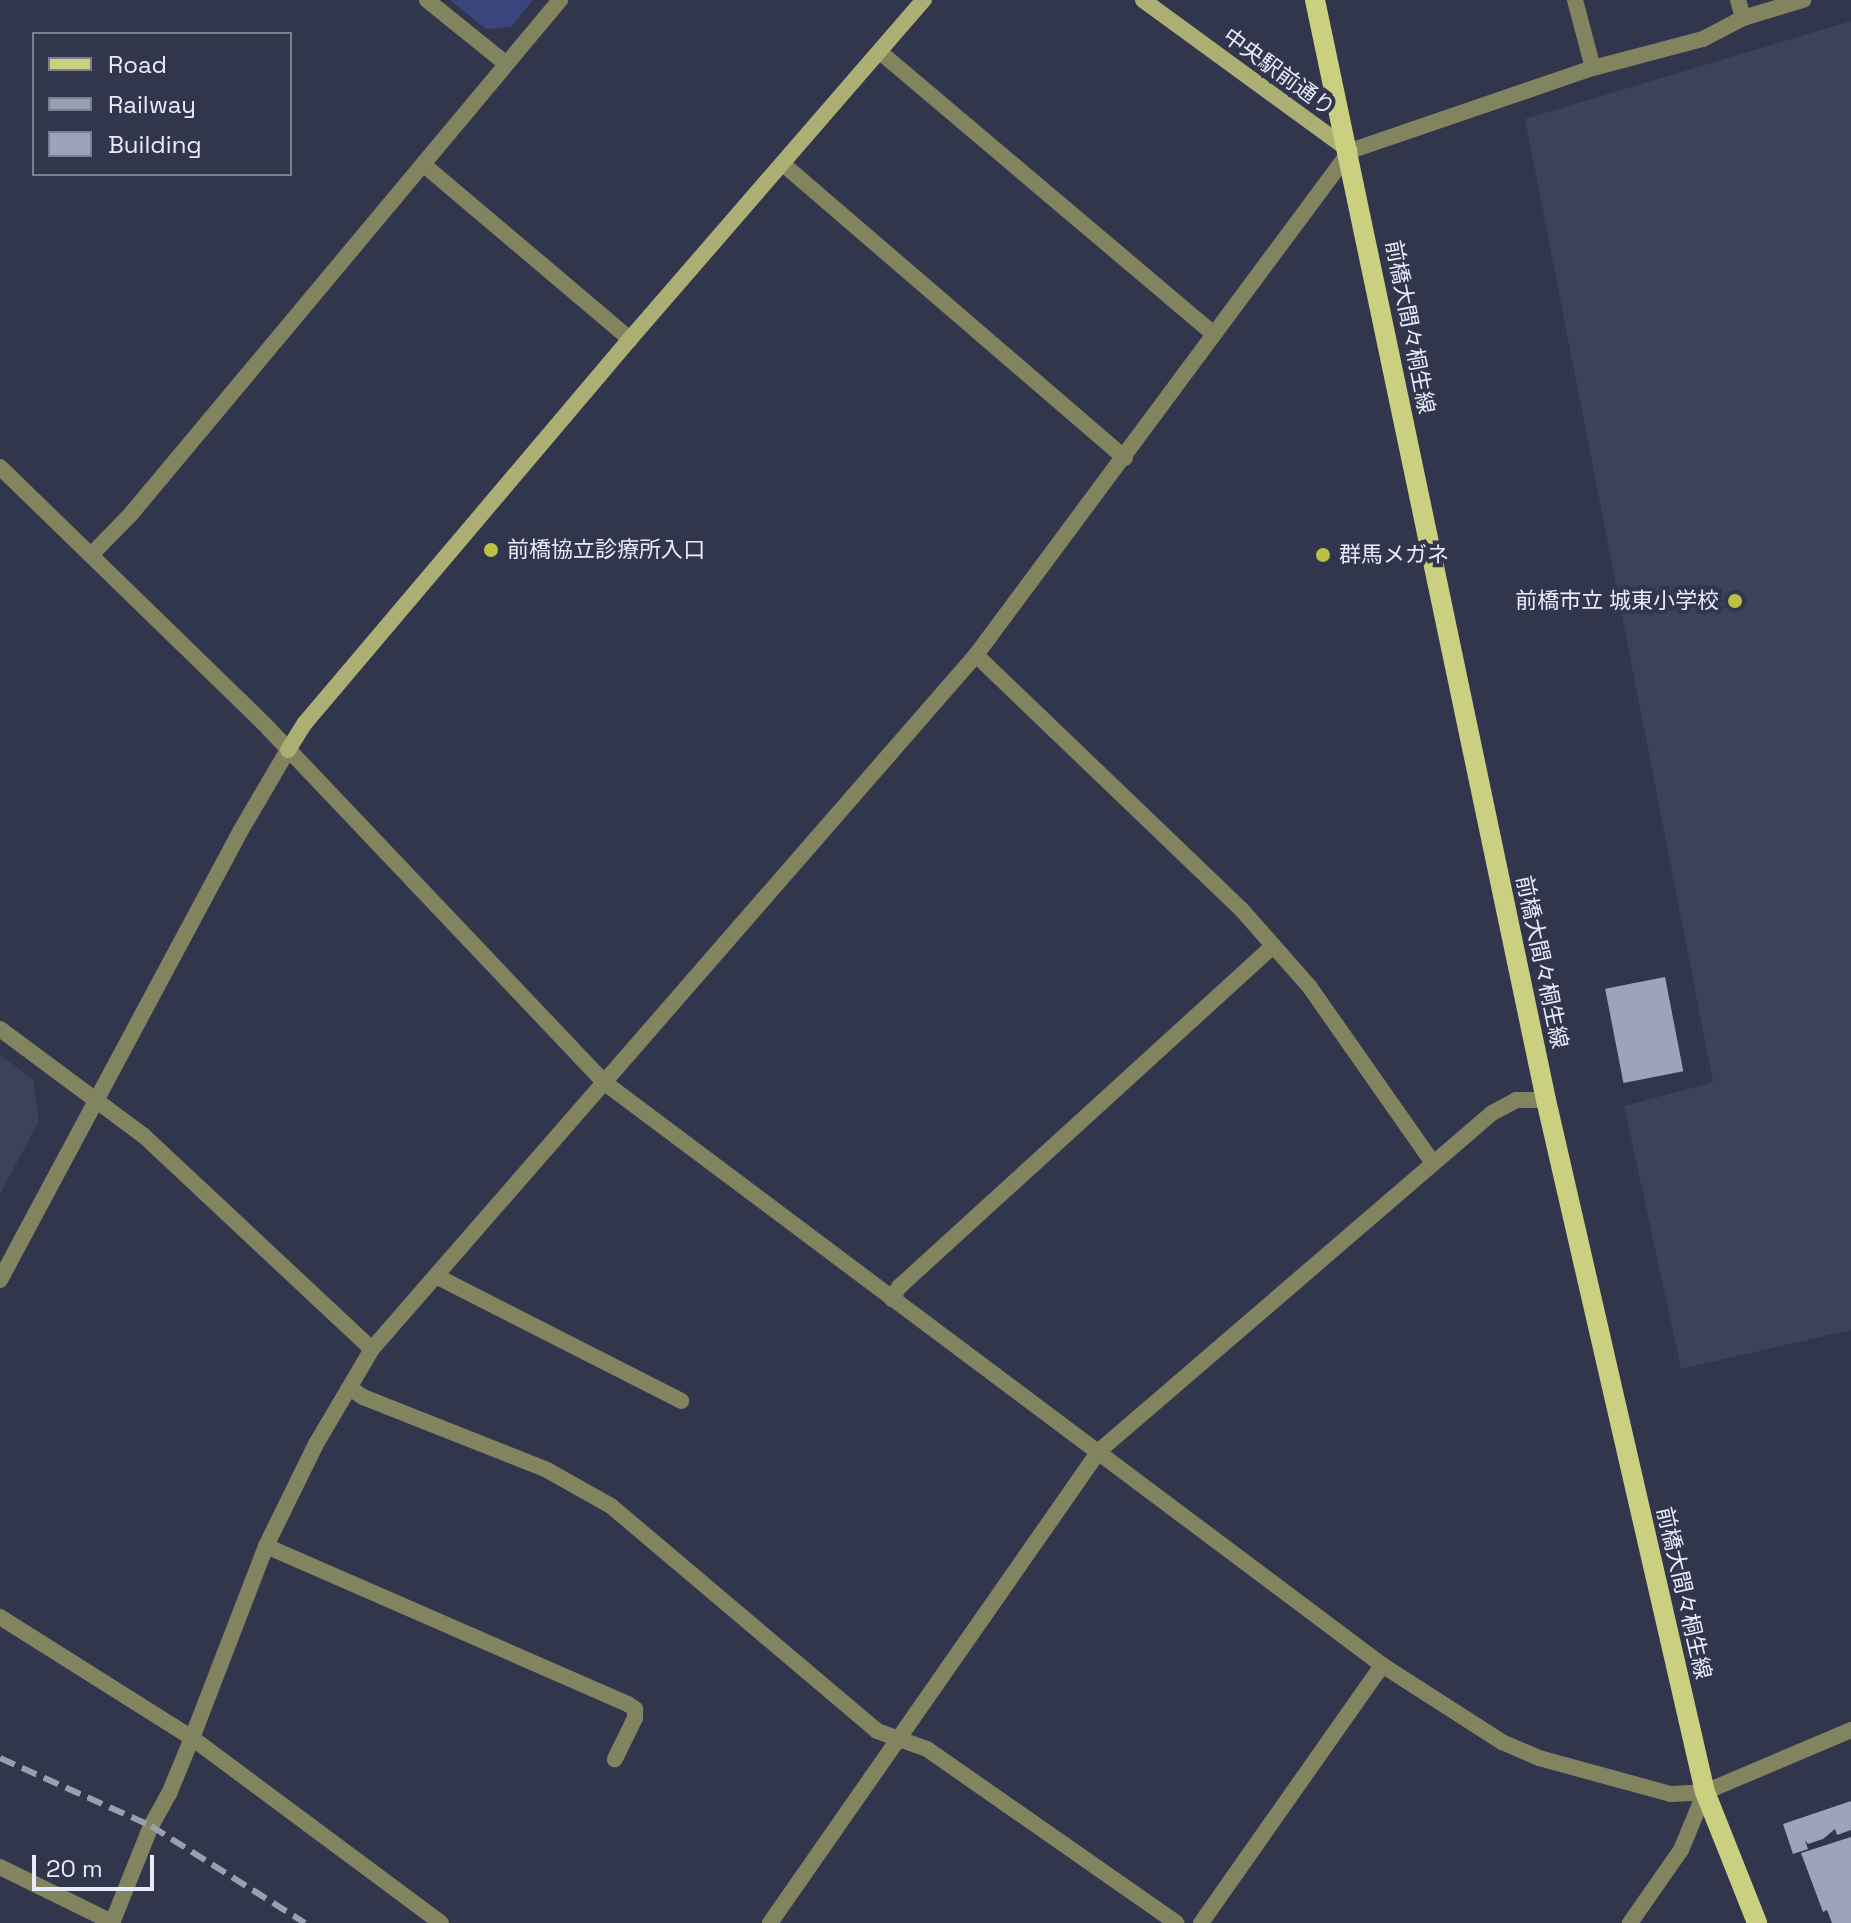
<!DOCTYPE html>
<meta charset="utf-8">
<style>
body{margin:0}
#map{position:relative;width:1851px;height:1923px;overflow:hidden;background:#31364c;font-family:"Space Grotesk","Noto Sans JP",sans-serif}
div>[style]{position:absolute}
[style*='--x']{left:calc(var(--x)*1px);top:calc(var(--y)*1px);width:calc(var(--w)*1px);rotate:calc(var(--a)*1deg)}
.built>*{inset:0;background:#3c415c}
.green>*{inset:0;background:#3a447d}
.building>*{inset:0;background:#9ca3bd;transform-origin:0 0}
.lane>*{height:16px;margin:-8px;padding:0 8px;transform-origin:8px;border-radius:8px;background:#81845f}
.street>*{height:16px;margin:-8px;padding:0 8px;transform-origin:8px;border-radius:8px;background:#81845f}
.secondary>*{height:16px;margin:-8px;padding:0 8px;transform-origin:8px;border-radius:8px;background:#abaf73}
.primary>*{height:20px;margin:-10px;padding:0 10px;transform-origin:10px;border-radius:10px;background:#cbd081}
.rail>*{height:6px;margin-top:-3px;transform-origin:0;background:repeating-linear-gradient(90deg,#9a9fb0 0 16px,transparent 0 24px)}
.dots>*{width:22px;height:22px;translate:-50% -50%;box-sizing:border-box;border:4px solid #31364c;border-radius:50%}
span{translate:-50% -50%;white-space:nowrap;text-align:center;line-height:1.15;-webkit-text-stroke:8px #31364c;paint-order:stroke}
.street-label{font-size:22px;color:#e8ecfa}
.poi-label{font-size:22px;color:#e8ecfa}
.left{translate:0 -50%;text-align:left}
.right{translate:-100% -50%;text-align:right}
.legend{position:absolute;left:32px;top:32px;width:260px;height:144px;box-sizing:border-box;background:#31364c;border:2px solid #7a7f92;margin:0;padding:10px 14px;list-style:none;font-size:24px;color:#e8ecfa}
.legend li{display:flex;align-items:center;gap:16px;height:40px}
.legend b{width:40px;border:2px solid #7a7f92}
.scale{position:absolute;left:32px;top:1855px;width:122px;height:36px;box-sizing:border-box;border:4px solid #e8ecfa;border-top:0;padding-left:10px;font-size:24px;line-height:28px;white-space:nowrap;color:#e8ecfa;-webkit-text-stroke:6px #31364c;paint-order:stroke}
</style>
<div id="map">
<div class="built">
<div style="clip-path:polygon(1851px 21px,1851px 1330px,1681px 1369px,1624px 1106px,1713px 1082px,1525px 119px)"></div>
<div style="clip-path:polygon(0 1055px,33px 1079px,39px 1121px,0 1194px)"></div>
</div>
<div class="green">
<div style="clip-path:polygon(450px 0,533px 0,511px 27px,486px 29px)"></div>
</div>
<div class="building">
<div style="left:1665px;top:977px;width:96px;height:61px;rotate:79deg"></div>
<div style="clip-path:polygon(1851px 1801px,1851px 1830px,1837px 1835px,1835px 1829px,1823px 1839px,1808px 1844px,1805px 1840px,1808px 1849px,1793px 1854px,1783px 1824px)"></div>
<div style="clip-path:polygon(1851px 1837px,1851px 1923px,1832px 1923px,1827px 1910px,1823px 1912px,1801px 1853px)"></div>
</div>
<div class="lane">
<div style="--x:427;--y:0;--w:100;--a:38.9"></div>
<div style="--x:880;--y:52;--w:437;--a:40.2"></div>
<div style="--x:783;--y:164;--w:451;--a:40.7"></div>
<div style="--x:424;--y:165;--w:270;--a:40.2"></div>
<div style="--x:438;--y:1277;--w:273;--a:27"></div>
<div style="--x:266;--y:1546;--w:395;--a:23.6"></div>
<div style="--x:628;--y:1704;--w:9;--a:36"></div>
<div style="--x:635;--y:1709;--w:9;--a:90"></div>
<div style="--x:635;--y:1718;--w:46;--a:116"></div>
<div style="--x:169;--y:1794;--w:61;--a:-67.7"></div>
</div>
<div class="street">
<div style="--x:1575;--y:0;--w:70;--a:75.2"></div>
<div style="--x:1738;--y:0;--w:19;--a:74"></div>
<div style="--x:1743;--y:18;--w:63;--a:-16.7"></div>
<div style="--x:0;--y:467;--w:376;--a:44.2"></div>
<div style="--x:269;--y:729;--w:488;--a:46.5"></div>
<div style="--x:605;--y:1083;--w:971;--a:36.83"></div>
<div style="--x:1382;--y:1665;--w:143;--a:32.7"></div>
<div style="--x:1502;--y:1742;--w:40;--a:23.4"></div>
<div style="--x:1539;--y:1758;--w:137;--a:15.3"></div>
<div style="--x:1671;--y:1794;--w:34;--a:-3"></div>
<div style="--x:1705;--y:1792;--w:159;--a:-23"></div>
<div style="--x:92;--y:554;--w:56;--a:-45.7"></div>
<div style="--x:131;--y:514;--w:670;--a:-50.15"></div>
<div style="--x:976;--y:655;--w:367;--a:43.8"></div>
<div style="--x:1241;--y:909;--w:103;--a:48.6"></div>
<div style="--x:1309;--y:986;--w:216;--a:55"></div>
<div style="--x:0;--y:1029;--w:179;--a:36.6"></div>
<div style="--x:144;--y:1136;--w:312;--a:43.1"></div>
<div style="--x:0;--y:1280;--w:510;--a:-61.83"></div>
<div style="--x:241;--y:830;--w:93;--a:-59.6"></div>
<div style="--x:892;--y:1299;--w:14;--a:-60"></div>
<div style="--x:899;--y:1287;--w:506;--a:-42.36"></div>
<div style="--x:350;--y:1388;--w:16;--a:35"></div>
<div style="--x:363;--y:1397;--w:198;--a:21.6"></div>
<div style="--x:547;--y:1470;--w:73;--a:29.4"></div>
<div style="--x:611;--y:1506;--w:348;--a:40.2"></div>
<div style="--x:877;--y:1731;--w:53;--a:19.8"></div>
<div style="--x:927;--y:1749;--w:304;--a:34.9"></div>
<div style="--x:0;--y:1617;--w:227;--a:32.2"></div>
<div style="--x:192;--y:1738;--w:310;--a:36.6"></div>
<div style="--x:192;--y:1738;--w:206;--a:-68.9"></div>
<div style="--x:266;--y:1546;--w:114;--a:-63.9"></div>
<div style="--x:316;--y:1444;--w:110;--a:-59.5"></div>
<div style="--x:372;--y:1349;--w:920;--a:-48.97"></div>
<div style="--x:976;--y:655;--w:628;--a:-53.42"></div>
<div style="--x:1350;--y:151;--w:257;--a:-18.9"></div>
<div style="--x:1593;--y:68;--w:114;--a:-14.8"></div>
<div style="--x:1703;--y:39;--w:45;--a:-27.7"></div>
<div style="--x:0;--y:1867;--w:125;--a:26.2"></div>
<div style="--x:112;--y:1923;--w:105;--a:-68.1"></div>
<div style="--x:151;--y:1826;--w:37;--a:-61"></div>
<div style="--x:770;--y:1923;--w:575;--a:-55.12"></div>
<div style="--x:1099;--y:1451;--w:518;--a:-40.7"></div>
<div style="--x:1492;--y:1113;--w:27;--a:-28"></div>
<div style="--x:1516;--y:1100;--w:30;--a:0"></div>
<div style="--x:1201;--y:1923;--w:315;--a:-54.9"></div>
<div style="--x:1630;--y:1923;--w:89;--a:-55.1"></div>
<div style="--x:1681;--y:1850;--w:63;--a:-67.5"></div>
</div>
<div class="secondary">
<div style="--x:1143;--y:0;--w:256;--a:36.1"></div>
<div style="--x:288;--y:750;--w:32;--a:-58"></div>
<div style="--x:305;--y:723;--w:503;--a:-49.76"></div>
<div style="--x:630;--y:339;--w:449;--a:-49.1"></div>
</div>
<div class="primary">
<div style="--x:1315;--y:0;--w:1124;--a:78.14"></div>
<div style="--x:1546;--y:1100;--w:710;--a:77.06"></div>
<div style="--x:1705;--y:1792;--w:141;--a:68.3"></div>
</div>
<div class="rail">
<div style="--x:0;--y:1758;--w:166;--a:24.2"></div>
<div style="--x:151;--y:1826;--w:182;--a:32.2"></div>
</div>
<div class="dots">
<div style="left:491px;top:550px;background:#bbc045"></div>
<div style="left:1323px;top:555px;background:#bbc045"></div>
<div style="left:1735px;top:601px;background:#bbc045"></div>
</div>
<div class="street-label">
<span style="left:1279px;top:72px;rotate:36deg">中央駅前通り</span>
<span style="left:1410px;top:327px;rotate:79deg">前橋大間々桐生線</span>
<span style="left:1542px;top:962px;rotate:78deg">前橋大間々桐生線</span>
<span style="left:1684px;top:1593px;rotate:77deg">前橋大間々桐生線</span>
</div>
<div class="poi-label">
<span class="left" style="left:507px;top:550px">前橋協立診療所入口</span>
<span class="left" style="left:1339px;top:555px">群馬メガネ</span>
<span class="right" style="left:1719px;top:601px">前橋市立 城東小学校</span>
</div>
<ul class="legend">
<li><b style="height:10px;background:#cbd081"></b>Road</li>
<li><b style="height:10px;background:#9a9fb0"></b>Railway</li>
<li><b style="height:22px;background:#9ca3bd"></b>Building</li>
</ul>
<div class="scale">20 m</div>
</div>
